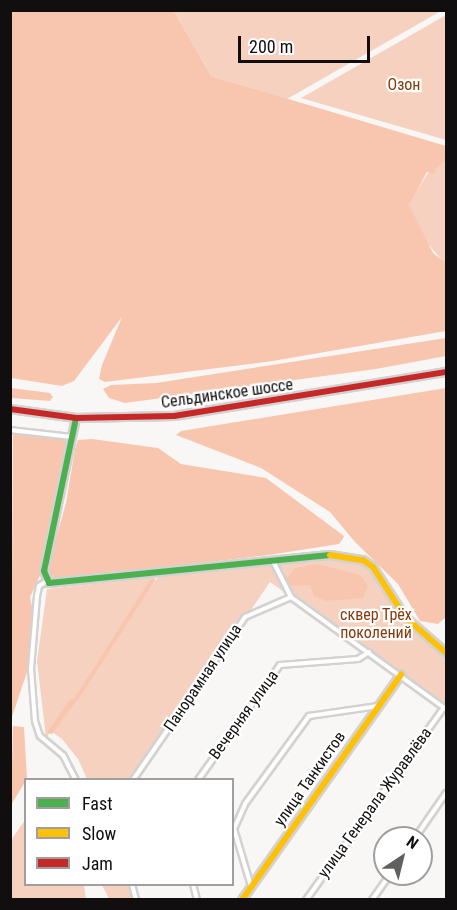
<!DOCTYPE html>
<meta charset="utf-8">
<style>
body{margin:0}
#map{position:relative;width:457px;height:910px;overflow:hidden;background:#f9f7f5;font-family:"Roboto Condensed",sans-serif}
div>[style]{position:absolute}
[style*='--x']{left:calc(var(--x)*1px);top:calc(var(--y)*1px);width:calc(var(--w)*1px);rotate:calc(var(--a)*1deg)}
.green>*{inset:0;background:#f6d1c0}
.forest>*{inset:0;background:#f8c6ae}
.roads{filter:drop-shadow(2px 0 #d4d2d1) drop-shadow(-2px 0 #d4d2d1) drop-shadow(0 2px #d4d2d1) drop-shadow(0 -2px #d4d2d1)}
.street>*{height:4px;margin:-2px;padding:0 2px;transform-origin:2px;border-radius:2px;background:#fefefe}
.fast>*{height:6px;margin:-3px;padding:0 3px;transform-origin:3px;border-radius:3px;background:#4caf50}
.slow>*{height:6px;margin:-3px;padding:0 3px;transform-origin:3px;border-radius:3px;background:#ffc107}
.jam>*{height:6px;margin:-3px;padding:0 3px;transform-origin:3px;border-radius:3px;background:#c62828}
span{translate:-50% -50%;white-space:nowrap;text-align:center;line-height:1.15;-webkit-text-stroke:4.5px #fff;paint-order:stroke}
.park-label{font-size:16px;color:#873808}
.street-label{font-size:16px;color:#100e0e}
.frame{position:absolute;inset:0;border:12px solid #100e0e;pointer-events:none}
.legend{position:absolute;left:24px;top:778px;width:210px;height:108px;box-sizing:border-box;background:#fff;border:2px solid #9f9f9f;margin:0;padding:8px 10px;list-style:none;font-size:18px;color:#100e0e}
.legend li{display:flex;align-items:center;gap:12px;height:30px}
.legend b{width:30px;border:2px solid #9f9f9f}
.north{position:absolute;left:373px;top:826px;width:60px;height:60px;box-sizing:border-box;background:#fff;border:2px solid #9f9f9f;border-radius:50%;rotate:35deg;font-size:16px;font-weight:700;line-height:24px;text-align:center;color:#100e0e}
.north::after{content:'';display:block;margin:auto;width:21px;height:27px;background:#62605f;clip-path:polygon(50% 0,100% 100%,50% 72%,0 100%)}
.scale{position:absolute;left:238px;top:36px;width:132px;height:27px;box-sizing:border-box;border:3px solid #100e0e;border-top:0;padding-left:8px;font-size:18px;line-height:21px;white-space:nowrap;color:#100e0e;-webkit-text-stroke:4px #fff;paint-order:stroke}
</style>
<div id="map">
<div class="green">
<div style="clip-path:polygon(174px 11px,441px 11px,287px 99px,211px 76px)"></div>
<div style="clip-path:polygon(446px 15px,446px 140px,301px 98px)"></div>
<div style="clip-path:polygon(446px 146px,446px 265px,402px 213px)"></div>
<div style="clip-path:polygon(335px 556px,369px 567px,408px 625px,446px 657px,446px 707px,270px 582px,136px 779px,87px 779px,78px 759px,62px 739px,51px 731px,46px 738px,37px 661px,47px 589px,156px 577px,135px 609px,158px 577px)"></div>
<div style="clip-path:polygon(25px 820px,26px 884px,84px 885px,86px 899px,11px 899px,11px 840px)"></div>
<div style="clip-path:polygon(102px 885px,132px 885px,136px 899px,109px 899px)"></div>
</div>
<div class="forest">
<div style="clip-path:polygon(10px 11px,174px 11px,211px 76px,446px 146px,446px 160px,435px 169px,435px 174px,427px 172px,409px 205px,433px 253px,446px 263px,446px 331px,273px 361px,105px 382px,99px 379px,102px 365px,122px 317px,74px 381px,62px 386px,11px 378px)"></div>
<div style="clip-path:polygon(446px 338px,446px 356px,376px 369px,125px 403px,109px 398px,103px 389px,111px 385px,156px 383px)"></div>
<div style="clip-path:polygon(11px 388px,50px 393px,53px 397px,50px 401px,11px 398px)"></div>
<div style="clip-path:polygon(446px 388px,446px 617px,438px 624px,420px 621px,398px 584px,355px 542px,330px 512px,261px 468px,176px 435px,181px 431px)"></div>
<div style="clip-path:polygon(13px 431px,71px 438px,43px 569px,30px 597px,34px 616px,29px 666px,11px 720px)"></div>
<div style="clip-path:polygon(92px 439px,158px 448px,181px 464px,266px 478px,344px 536px,342px 540px,339px 544px,269px 555px,59px 580px,50px 575px,48px 566px,66px 503px,75px 449px,78px 440px)"></div>
<div style="clip-path:polygon(317px 564px,360px 575px,368px 586px,363px 598px,326px 601px,314px 596px,310px 585px,292px 586px,285px 581px,295px 568px)"></div>
<div style="clip-path:polygon(156px 579px,85px 689px,52px 734px,47px 733px,69px 700px,74px 699px,150px 580px)"></div>
<div style="clip-path:polygon(13px 726px,24px 727px,27px 779px,11px 805px)"></div>
</div>
<div class="roads">
<div class="street">
<div style="--x:10;--y:430;--w:62;--a:6.4"></div>
<div style="--x:273;--y:561;--w:40;--a:63.4"></div>
<div style="--x:291;--y:597;--w:191;--a:35.9"></div>
<div style="--x:47;--y:581;--w:9;--a:148"></div>
<div style="--x:39;--y:586;--w:10;--a:101"></div>
<div style="--x:37;--y:596;--w:73;--a:94.7"></div>
<div style="--x:31;--y:669;--w:52;--a:85.6"></div>
<div style="--x:35;--y:721;--w:16;--a:72"></div>
<div style="--x:40;--y:736;--w:30;--a:40"></div>
<div style="--x:63;--y:755;--w:28;--a:63"></div>
<div style="--x:133;--y:780;--w:198;--a:-55.5"></div>
<div style="--x:245;--y:617;--w:50;--a:-23.5"></div>
<div style="--x:198;--y:780;--w:141;--a:-54.5"></div>
<div style="--x:280;--y:665;--w:78;--a:-4.4"></div>
<div style="--x:358;--y:659;--w:13;--a:-32"></div>
<div style="--x:415;--y:838;--w:55;--a:-55.4"></div>
<div style="--x:132;--y:884;--w:16;--a:76"></div>
<div style="--x:193;--y:884;--w:16;--a:76"></div>
<div style="--x:251;--y:886;--w:59;--a:-106.6"></div>
<div style="--x:234;--y:829;--w:27;--a:-66"></div>
<div style="--x:245;--y:804;--w:109;--a:-54"></div>
<div style="--x:309;--y:716;--w:70;--a:-8.2"></div>
<div style="--x:306;--y:900;--w:237;--a:-54.4"></div>
<div style="--x:372;--y:900;--w:32;--a:-55"></div>
</div>
<div class="fast">
<div style="--x:76;--y:418;--w:156;--a:101.8"></div>
<div style="--x:44;--y:571;--w:13;--a:67"></div>
<div style="--x:49;--y:583;--w:282;--a:-5.7"></div>
</div>
<div class="slow">
<div style="--x:330;--y:555;--w:33;--a:9"></div>
<div style="--x:363;--y:560;--w:12;--a:35"></div>
<div style="--x:373;--y:567;--w:59;--a:57.4"></div>
<div style="--x:405;--y:617;--w:55;--a:41.3"></div>
<div style="--x:242;--y:900;--w:276;--a:-54.8"></div>
</div>
<div class="jam">
<div style="--x:10;--y:409;--w:67;--a:7.8"></div>
<div style="--x:76;--y:418;--w:98;--a:-1.2"></div>
<div style="--x:174;--y:416;--w:276;--a:-9.2"></div>
</div>
</div>
<div class="park-label">
<span style="left:404px;top:85px">Озон</span>
<span style="left:376px;top:624px">сквер Трёх<br>поколений</span>
</div>
<div class="street-label">
<span style="left:227px;top:394px;rotate:-8deg">Сельдинское шоссе</span>
<span style="left:203px;top:678px;rotate:-56deg">Панорамная улица</span>
<span style="left:244px;top:715px;rotate:-54deg">Вечерняя улица</span>
<span style="left:310px;top:779px;rotate:-55deg">улица Танкистов</span>
<span style="left:375px;top:803px;rotate:-54deg">улица Генерала Журавлёва</span>
</div>
<div class="frame"></div>
<ul class="legend">
<li><b style="height:8px;background:#4caf50"></b>Fast</li>
<li><b style="height:8px;background:#ffc107"></b>Slow</li>
<li><b style="height:8px;background:#c62828"></b>Jam</li>
</ul>
<div class="north">N</div>
<div class="scale">200 m</div>
</div>
